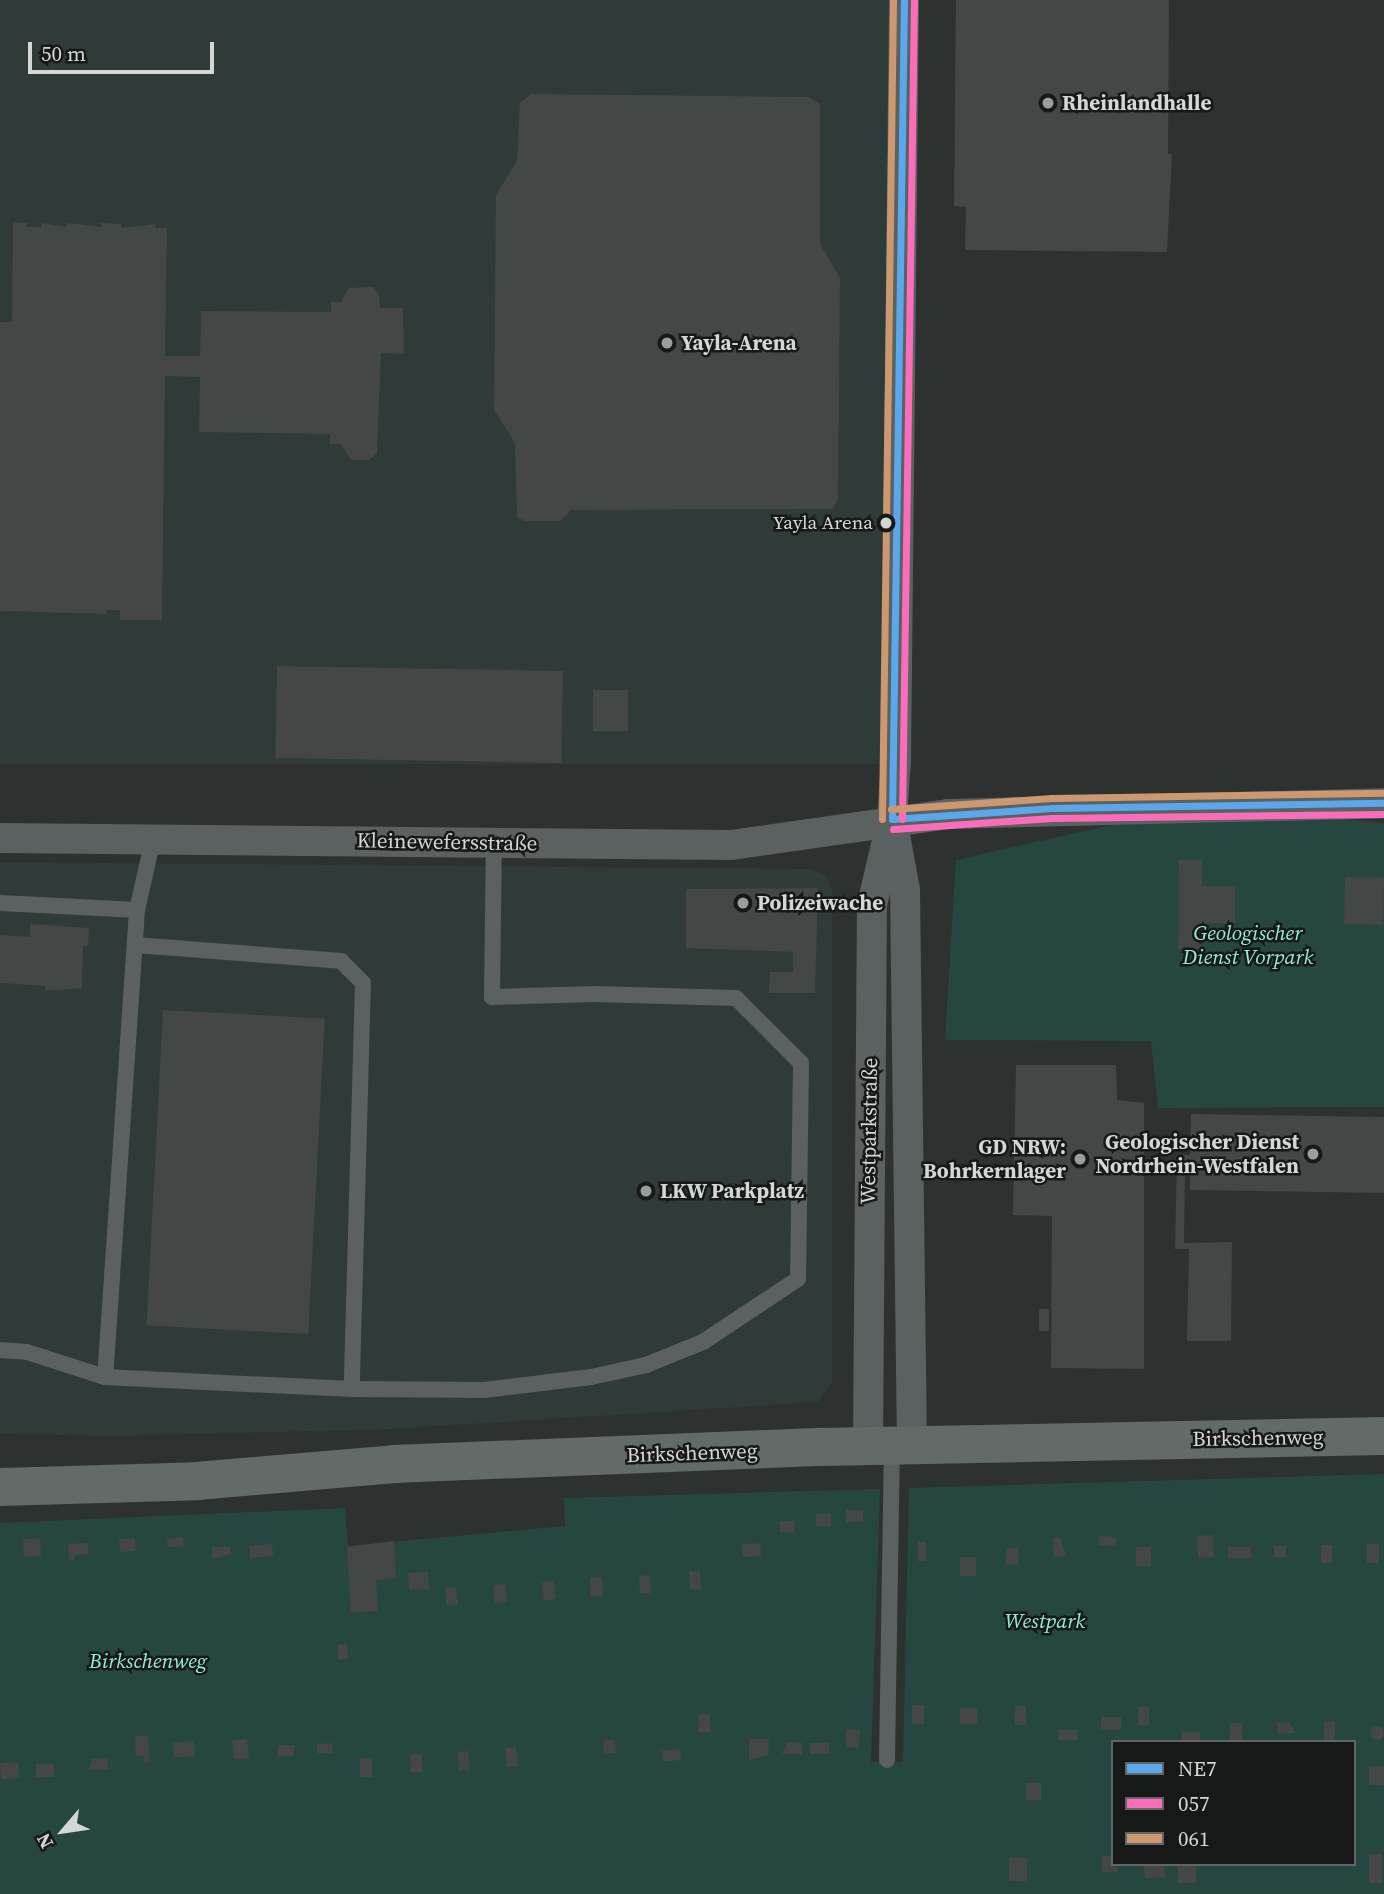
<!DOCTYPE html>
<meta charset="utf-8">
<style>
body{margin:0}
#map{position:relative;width:1384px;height:1894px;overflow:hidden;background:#2d3130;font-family:"Source Serif 4",serif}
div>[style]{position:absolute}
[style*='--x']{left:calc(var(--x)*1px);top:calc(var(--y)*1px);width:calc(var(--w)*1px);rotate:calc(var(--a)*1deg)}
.built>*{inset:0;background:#2f3b38;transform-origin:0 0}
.green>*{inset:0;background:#264740}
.building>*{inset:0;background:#454646;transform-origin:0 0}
.round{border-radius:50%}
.service>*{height:16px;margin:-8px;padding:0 8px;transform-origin:8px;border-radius:8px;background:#5b6160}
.minor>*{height:30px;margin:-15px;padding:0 15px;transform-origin:15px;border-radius:15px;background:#5b6160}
.primary>*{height:38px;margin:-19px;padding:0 19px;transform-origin:19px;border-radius:19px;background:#626b68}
.bus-1>*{height:7px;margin:-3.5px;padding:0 3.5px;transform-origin:3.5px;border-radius:3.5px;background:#5aa8eb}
.bus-2>*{height:7px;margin:-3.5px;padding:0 3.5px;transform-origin:3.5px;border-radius:3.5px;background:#fb6dba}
.bus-3>*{height:7px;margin:-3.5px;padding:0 3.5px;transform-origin:3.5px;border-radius:3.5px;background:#cd976f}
.dots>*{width:19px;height:19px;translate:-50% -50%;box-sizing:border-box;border:4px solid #171919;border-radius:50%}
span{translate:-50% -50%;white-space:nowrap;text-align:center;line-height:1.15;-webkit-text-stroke:5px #171919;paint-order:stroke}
.bus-label{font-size:19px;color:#d3d7d6}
.right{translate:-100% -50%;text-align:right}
.poi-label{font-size:21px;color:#d3d7d6;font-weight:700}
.left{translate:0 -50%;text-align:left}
.street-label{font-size:21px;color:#d3d7d6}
.park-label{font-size:21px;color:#95ebd6;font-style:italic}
.legend{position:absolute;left:1111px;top:1740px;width:245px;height:126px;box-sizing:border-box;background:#171919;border:2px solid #626565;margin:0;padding:9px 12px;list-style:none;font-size:21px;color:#d3d7d6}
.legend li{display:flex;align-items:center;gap:14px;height:35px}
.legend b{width:35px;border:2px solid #626565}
.north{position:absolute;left:28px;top:1796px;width:70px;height:70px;-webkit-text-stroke:5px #171919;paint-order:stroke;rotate:241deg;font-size:19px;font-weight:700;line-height:28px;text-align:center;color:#d3d7d6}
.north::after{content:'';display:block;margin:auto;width:24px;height:32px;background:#d3d7d6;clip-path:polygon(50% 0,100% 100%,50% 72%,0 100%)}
.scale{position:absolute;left:28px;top:42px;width:186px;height:32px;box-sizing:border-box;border:4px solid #d3d7d6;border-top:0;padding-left:9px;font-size:21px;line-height:24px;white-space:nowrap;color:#d3d7d6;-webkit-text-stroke:5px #171919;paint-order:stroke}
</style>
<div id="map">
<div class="built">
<div style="left:0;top:0;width:889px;height:764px"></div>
<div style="clip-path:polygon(0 862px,811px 869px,826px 876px,832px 891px,832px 1383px,818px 1402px,390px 1429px,115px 1436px,0 1434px)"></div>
</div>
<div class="green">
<div style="clip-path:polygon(1201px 805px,1384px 823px,1384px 1107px,1158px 1108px,1151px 1041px,945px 1040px,956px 860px)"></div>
<div style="clip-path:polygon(evenodd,1384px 1474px,1384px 1894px,0 1894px,0 1523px,345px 1508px,348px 1546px,565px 1526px,564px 1498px,880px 1489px,871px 1762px,903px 1762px,909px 1488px,1384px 1474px,1113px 1742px,1354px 1742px,1354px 1864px,1113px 1864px,1113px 1742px)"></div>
</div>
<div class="building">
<div style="clip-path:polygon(956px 0,1169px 0,1168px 154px,1172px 154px,1167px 252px,965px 250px,966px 207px,954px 206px)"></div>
<div style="clip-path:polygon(532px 94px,808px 97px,820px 104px,820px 244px,840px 278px,838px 499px,833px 509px,571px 510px,560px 521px,525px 521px,517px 517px,515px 443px,494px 410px,496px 195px,517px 161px,520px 102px)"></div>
<div style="clip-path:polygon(13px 222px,27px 223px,27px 227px,41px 227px,41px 223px,67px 227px,67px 223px,101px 227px,101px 223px,121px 224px,121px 228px,156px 224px,155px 228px,167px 228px,165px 356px,200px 356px,201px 311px,331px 312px,331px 302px,341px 302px,349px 288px,372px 287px,379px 294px,380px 308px,403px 308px,404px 354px,381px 353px,377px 453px,369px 460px,351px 460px,341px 444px,330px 444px,330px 434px,199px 432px,200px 377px,165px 376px,162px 620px,120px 620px,120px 610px,107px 610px,107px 614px,0 611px,0 322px,12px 322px)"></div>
<div style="left:277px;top:666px;width:286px;height:92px;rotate:1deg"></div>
<div style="left:628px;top:690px;width:41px;height:35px;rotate:90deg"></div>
<div style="clip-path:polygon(1179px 860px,1202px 860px,1202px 886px,1235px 886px,1235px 924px,1201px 923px,1201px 949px,1178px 949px)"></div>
<div style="left:1345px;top:877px;width:39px;height:47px;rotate:1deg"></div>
<div style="clip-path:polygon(818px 888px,815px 993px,769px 993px,770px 972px,793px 972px,793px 952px,686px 948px,686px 889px)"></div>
<div style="clip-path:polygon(30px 924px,89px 928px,88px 946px,83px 946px,82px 988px,45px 991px,45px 986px,0 983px,0 935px,30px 937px)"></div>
<div style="left:163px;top:1010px;width:162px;height:316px;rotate:3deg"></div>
<div style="clip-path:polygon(1016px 1065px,1116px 1065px,1117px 1100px,1144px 1103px,1144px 1369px,1051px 1368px,1052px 1216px,1013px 1215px)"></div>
<div style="clip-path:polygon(1191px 1114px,1384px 1117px,1384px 1193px,1190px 1190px,1190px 1163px,1185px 1163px,1184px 1243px,1232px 1242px,1231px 1341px,1187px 1341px,1189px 1249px,1175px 1249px,1177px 1155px,1190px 1155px)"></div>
<div style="left:1039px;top:1309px;width:10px;height:22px"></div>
<div style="left:846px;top:1510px;width:17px;height:12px"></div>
<div style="left:831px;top:1514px;width:12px;height:15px;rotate:90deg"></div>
<div style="clip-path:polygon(780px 1521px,795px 1521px,794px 1533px,780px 1532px)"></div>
<div style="left:1213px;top:1535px;width:22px;height:16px;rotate:87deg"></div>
<div style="left:1099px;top:1536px;width:17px;height:9px;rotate:3deg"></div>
<div style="left:183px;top:1537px;width:9px;height:16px;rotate:84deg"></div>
<div style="left:40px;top:1538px;width:18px;height:17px;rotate:87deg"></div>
<div style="left:135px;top:1538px;width:13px;height:16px;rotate:86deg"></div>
<div style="clip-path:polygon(1053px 1538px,1060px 1538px,1066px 1556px,1054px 1557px)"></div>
<div style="clip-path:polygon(394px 1541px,396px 1578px,376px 1580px,378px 1611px,351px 1612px,347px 1547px)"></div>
<div style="left:918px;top:1542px;width:8px;height:19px"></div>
<div style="clip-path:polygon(88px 1543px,88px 1554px,74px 1555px,74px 1560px,69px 1561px,68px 1544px)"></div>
<div style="left:760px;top:1543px;width:13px;height:18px;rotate:86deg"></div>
<div style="left:272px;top:1544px;width:12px;height:23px;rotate:85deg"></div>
<div style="left:1367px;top:1544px;width:12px;height:19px"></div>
<div style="left:1321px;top:1545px;width:11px;height:18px"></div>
<div style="left:1274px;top:1546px;width:12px;height:11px"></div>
<div style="clip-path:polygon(212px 1547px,230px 1547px,231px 1554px,212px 1559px)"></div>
<div style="left:1136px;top:1547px;width:15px;height:19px"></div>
<div style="left:1228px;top:1547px;width:23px;height:11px"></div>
<div style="left:1007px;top:1548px;width:12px;height:16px;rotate:5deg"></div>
<div style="left:960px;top:1557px;width:16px;height:19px"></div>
<div style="left:700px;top:1571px;width:18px;height:11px;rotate:87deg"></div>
<div style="left:428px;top:1572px;width:17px;height:20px;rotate:87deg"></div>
<div style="left:650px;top:1575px;width:18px;height:11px;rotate:87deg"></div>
<div style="left:602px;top:1577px;width:19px;height:12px;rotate:87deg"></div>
<div style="left:554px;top:1581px;width:18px;height:12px;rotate:84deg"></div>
<div style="left:505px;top:1584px;width:18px;height:12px;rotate:84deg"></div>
<div style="left:456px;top:1587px;width:18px;height:11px;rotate:84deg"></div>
<div style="left:347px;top:1644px;width:15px;height:10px;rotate:86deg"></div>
<div style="left:912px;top:1705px;width:12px;height:19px"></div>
<div style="left:1015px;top:1706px;width:11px;height:19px"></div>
<div style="left:1138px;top:1707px;width:11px;height:18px"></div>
<div style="left:960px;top:1708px;width:17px;height:16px"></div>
<div style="left:710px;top:1714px;width:18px;height:12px;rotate:87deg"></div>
<div style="left:1121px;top:1717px;width:13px;height:20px;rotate:90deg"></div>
<div style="clip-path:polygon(1289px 1722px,1296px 1733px,1278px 1734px,1277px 1723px)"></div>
<div style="left:1324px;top:1722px;width:11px;height:19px"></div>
<div style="left:1230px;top:1723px;width:12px;height:19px"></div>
<div class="round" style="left:1370px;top:1726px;width:14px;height:14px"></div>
<div style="left:847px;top:1729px;width:13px;height:18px;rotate:4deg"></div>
<div style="left:1077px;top:1730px;width:10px;height:18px;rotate:90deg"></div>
<div style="left:1182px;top:1732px;width:18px;height:10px"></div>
<div style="clip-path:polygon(135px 1736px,148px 1736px,150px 1762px,144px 1763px,144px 1755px,136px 1756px)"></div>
<div style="left:247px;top:1739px;width:19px;height:15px;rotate:84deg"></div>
<div style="clip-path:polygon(749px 1739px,769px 1739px,768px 1755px,749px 1760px)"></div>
<div style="left:615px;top:1740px;width:13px;height:12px;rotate:86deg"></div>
<div style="left:194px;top:1741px;width:15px;height:21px;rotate:86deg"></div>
<div style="clip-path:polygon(788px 1742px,802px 1743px,802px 1754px,782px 1754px)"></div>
<div style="clip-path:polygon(332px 1743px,333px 1753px,317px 1753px,317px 1744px)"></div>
<div style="left:810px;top:1743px;width:19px;height:11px"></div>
<div style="left:278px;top:1745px;width:16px;height:11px"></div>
<div style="left:516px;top:1747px;width:19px;height:11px;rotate:84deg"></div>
<div style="left:680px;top:1749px;width:11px;height:18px;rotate:85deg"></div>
<div style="left:468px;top:1751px;width:19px;height:11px;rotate:84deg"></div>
<div style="left:422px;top:1754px;width:18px;height:12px;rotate:87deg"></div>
<div style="clip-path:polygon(107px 1758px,108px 1769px,89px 1770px,92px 1759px)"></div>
<div style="left:360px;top:1758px;width:12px;height:19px"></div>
<div style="left:18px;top:1762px;width:16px;height:18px;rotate:86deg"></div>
<div style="left:36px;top:1764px;width:18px;height:13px"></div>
<div style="left:1369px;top:1766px;width:15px;height:19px"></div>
<div style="left:1026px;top:1783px;width:15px;height:17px"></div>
<div style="left:1369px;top:1854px;width:13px;height:29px"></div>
<div style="clip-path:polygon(1102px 1856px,1113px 1856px,1118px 1872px,1102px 1872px)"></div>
<div style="left:1009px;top:1858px;width:18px;height:23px"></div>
<div style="left:1164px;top:1864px;width:13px;height:20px;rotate:86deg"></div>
<div style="left:1178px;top:1864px;width:18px;height:19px"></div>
</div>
<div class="service">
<div style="--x:153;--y:839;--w:73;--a:102.7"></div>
<div style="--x:137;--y:910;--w:468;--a:93.9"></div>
<div style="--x:105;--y:1377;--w:247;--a:2.8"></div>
<div style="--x:352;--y:1389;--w:132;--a:0.4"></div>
<div style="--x:484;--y:1390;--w:108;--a:-6.9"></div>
<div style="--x:591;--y:1377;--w:56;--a:-12.3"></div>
<div style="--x:646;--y:1365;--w:61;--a:-22"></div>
<div style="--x:703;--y:1342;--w:114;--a:-33.6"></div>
<div style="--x:798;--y:1279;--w:216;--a:-89.2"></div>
<div style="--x:801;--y:1063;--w:92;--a:-135"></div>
<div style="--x:736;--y:998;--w:142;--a:-178.4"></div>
<div style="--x:594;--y:994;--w:102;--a:178.3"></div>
<div style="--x:492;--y:997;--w:154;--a:-89.3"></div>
<div style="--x:0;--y:903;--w:137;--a:2.9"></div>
<div style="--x:135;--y:945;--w:207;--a:4.4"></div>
<div style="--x:341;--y:961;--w:31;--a:45"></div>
<div style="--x:363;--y:983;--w:406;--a:91.6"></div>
<div style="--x:0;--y:1350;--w:27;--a:4"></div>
<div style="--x:27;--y:1352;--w:82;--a:17.8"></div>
<div style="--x:887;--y:1760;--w:313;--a:-89.1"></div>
</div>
<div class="minor">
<div style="--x:894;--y:830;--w:61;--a:79.6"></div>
<div style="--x:905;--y:890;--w:556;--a:89.28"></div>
<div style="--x:0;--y:838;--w:731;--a:0.55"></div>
<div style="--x:731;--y:845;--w:219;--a:-8.1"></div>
<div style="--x:948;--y:814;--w:436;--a:-1.4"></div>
<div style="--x:868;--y:1446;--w:541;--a:-89.58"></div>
<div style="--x:872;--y:905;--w:88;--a:-76.9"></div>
<div style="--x:892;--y:819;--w:58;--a:-86.1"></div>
<div style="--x:896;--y:761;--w:761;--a:-89.4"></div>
</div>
<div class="primary">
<div style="--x:0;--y:1487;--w:197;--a:-1.7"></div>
<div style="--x:197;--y:1481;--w:198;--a:-4.9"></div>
<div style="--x:394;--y:1464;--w:428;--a:-2.3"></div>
<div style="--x:822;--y:1447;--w:562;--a:-1.12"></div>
</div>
<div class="bus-1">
<div style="--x:892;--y:819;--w:819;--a:-89.16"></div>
<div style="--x:892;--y:819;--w:160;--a:-3.9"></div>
<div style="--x:1052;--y:808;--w:332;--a:-0.9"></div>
</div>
<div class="bus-2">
<div style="--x:902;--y:819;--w:819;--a:-89.16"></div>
<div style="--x:893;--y:829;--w:159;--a:-4"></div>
<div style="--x:1052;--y:818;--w:332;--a:-0.7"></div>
</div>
<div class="bus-3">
<div style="--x:891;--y:809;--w:161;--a:-3.9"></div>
<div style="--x:1052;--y:798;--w:332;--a:-0.9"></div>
<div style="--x:882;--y:819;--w:819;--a:-89.23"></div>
</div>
<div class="dots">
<div style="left:1048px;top:103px;background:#999d9c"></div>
<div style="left:667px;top:343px;background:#999d9c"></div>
<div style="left:886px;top:523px;background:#d3d7d6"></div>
<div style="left:743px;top:903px;background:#999d9c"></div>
<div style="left:1313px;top:1154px;background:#999d9c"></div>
<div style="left:1080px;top:1159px;background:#999d9c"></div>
<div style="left:646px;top:1191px;background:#999d9c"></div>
</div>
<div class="bus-label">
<span class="right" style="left:873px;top:523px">Yayla Arena</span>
</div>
<div class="poi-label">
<span class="left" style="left:1062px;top:103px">Rheinlandhalle</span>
<span class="left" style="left:681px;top:343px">Yayla-Arena</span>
<span class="left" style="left:757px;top:903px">Polizeiwache</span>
<span class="right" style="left:1299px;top:1154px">Geologischer Dienst<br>Nordrhein-Westfalen</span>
<span class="right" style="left:1066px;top:1159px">GD NRW:<br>Bohrkernlager</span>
<span class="left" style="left:660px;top:1191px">LKW Parkplatz</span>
</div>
<div class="street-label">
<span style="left:447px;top:842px;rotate:1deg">Kleinewefersstraße</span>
<span style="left:869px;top:1131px;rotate:-89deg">Westparkstraße</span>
<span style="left:1258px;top:1438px;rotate:-1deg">Birkschenweg</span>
<span style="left:692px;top:1453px;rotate:-2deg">Birkschenweg</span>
</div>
<div class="park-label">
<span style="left:1248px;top:945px">Geologischer<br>Dienst Vorpark</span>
<span style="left:1045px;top:1621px">Westpark</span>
<span style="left:148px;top:1661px">Birkschenweg</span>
</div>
<ul class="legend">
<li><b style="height:9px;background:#5aa8eb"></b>NE7</li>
<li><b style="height:9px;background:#fb6dba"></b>057</li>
<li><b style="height:9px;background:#cd976f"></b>061</li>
</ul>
<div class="north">N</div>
<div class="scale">50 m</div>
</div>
